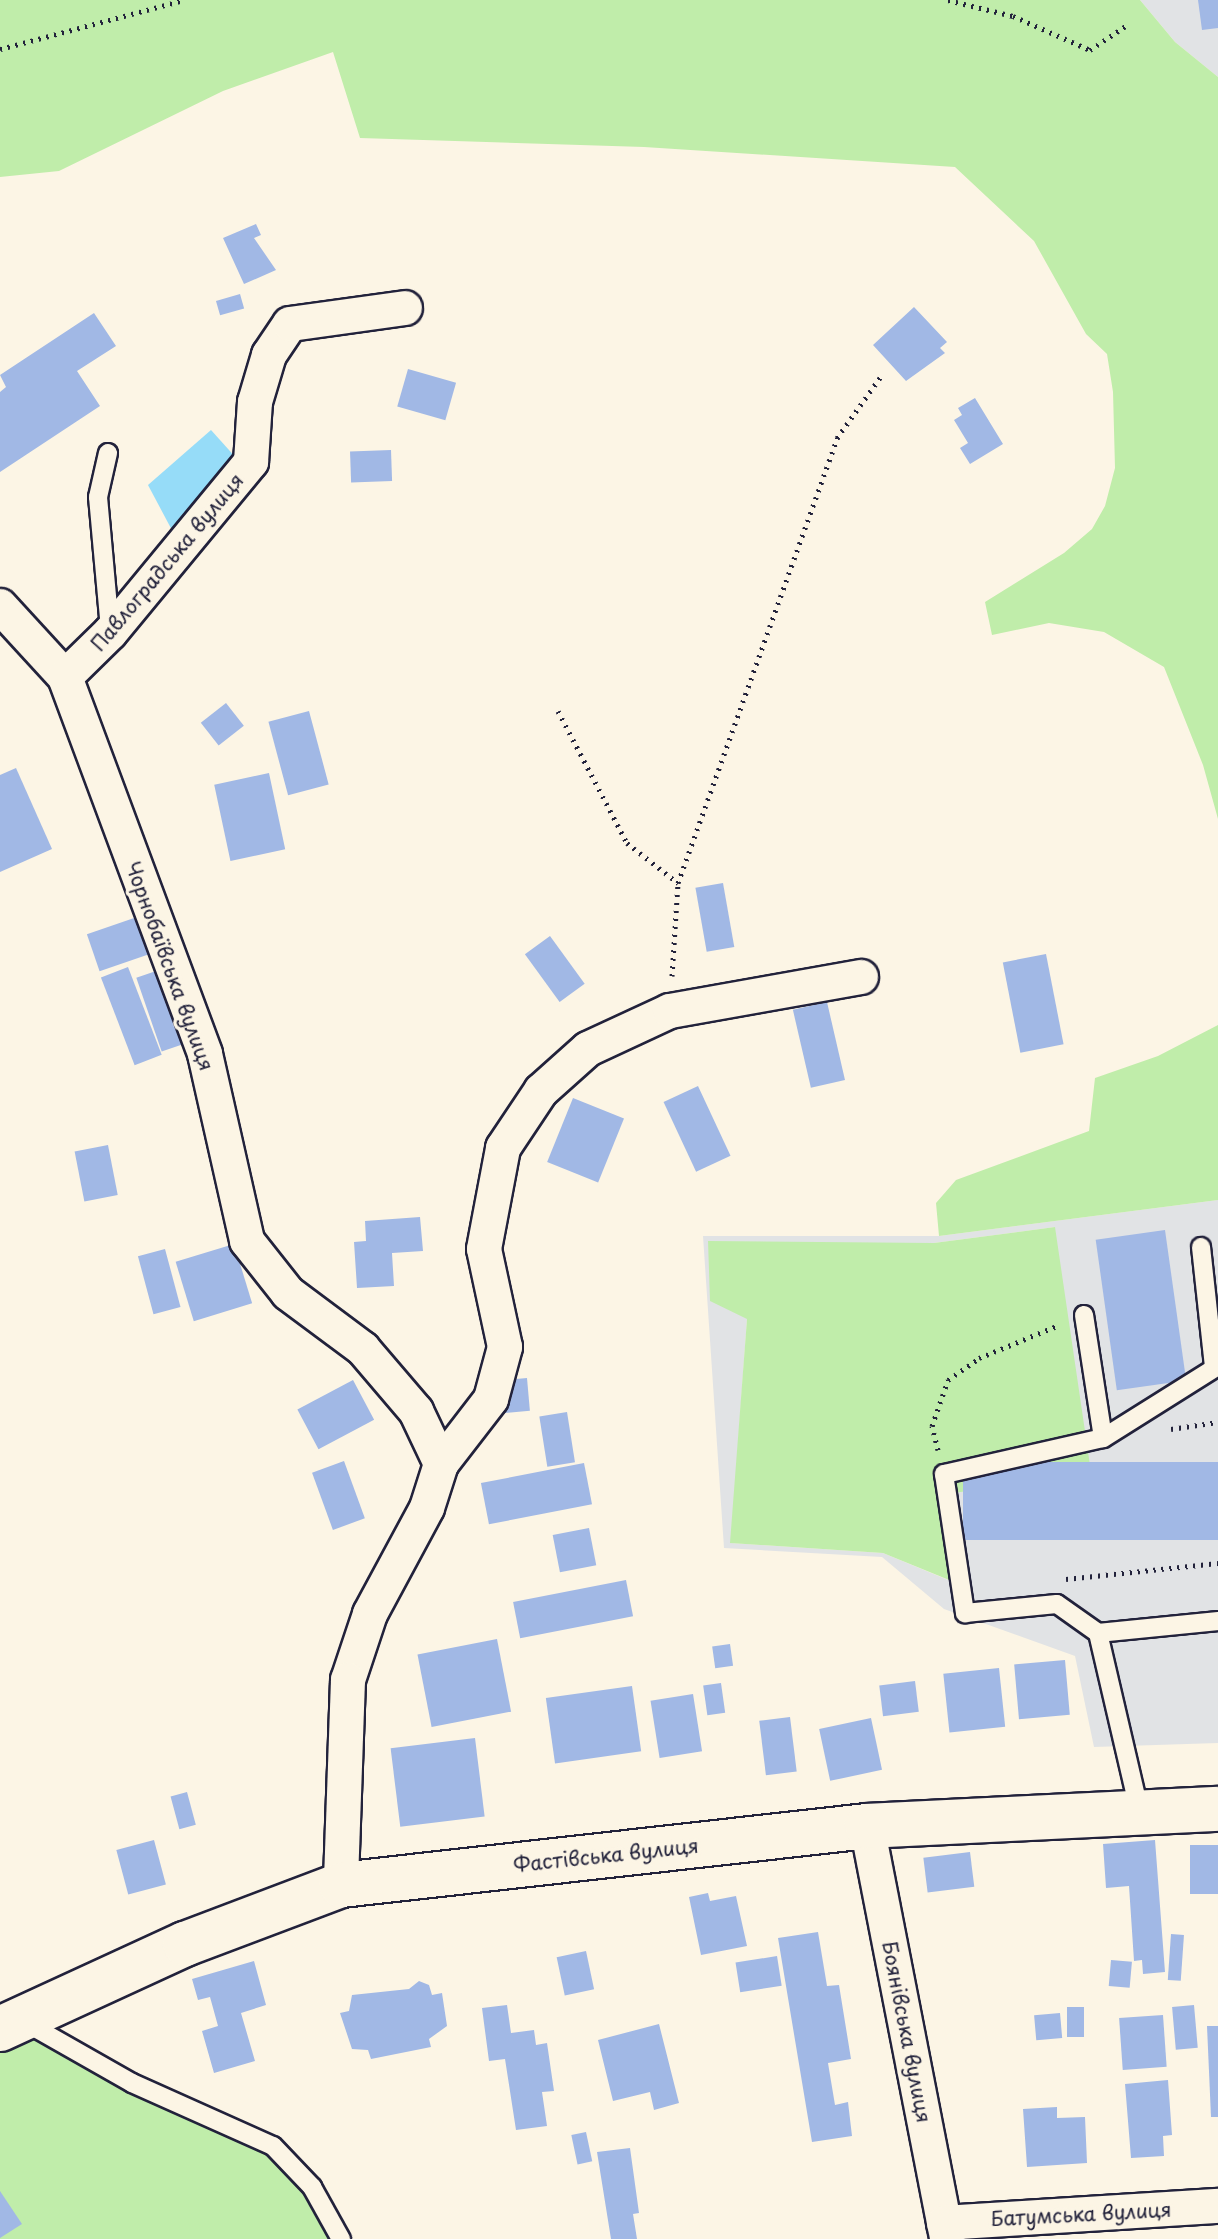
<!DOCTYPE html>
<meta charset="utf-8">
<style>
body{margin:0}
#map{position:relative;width:1218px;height:2239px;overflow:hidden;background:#fcf5e5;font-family:"Playpen Sans",sans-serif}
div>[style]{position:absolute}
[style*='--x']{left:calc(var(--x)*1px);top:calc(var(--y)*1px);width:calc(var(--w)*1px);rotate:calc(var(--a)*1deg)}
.built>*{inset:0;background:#e1e3e5}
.green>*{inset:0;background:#c0edaa}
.water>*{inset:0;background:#96dcf8}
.building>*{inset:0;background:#a1b8e5;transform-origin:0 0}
.path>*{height:5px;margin-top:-2.5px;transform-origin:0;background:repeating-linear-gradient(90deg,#22223b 0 2px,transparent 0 8px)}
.roads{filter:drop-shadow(2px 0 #22223b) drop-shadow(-2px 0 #22223b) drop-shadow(0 2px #22223b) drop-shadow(0 -2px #22223b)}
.service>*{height:18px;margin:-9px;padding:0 9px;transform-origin:9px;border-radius:9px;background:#fcf5e5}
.minor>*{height:34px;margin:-17px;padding:0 17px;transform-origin:17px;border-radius:17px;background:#fcf5e5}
.secondary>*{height:44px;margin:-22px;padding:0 22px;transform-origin:22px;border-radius:22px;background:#fcf5e5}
span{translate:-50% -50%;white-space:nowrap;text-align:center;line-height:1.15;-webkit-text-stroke:7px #fcf5e5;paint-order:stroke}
.street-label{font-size:20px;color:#22223b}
</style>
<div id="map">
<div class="built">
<div style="clip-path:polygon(1140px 0,1218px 0,1218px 77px,1175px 42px)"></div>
<div style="clip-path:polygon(evenodd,1218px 1200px,1218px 1743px,1094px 1747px,1075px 1656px,944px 1609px,882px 1557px,724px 1548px,703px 1236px,939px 1236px,1218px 1200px,1055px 1227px,941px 1495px,953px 1582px,883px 1553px,731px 1543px,747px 1319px,934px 1243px,1055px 1227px)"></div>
</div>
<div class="green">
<div style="clip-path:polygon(0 0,1140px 0,1175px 42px,1218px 77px,1218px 819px,1203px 765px,1164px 667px,1104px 632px,1049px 623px,992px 635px,985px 602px,1064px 553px,1092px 529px,1105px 506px,1115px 468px,1113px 392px,1107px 354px,1086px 334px,1034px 241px,955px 167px,644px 147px,360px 138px,333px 52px,223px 91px,59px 171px,0 177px)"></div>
<div style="clip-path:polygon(1218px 1025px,1218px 1200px,939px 1236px,936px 1203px,956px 1180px,1089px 1131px,1095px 1078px,1158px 1056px)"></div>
<div style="clip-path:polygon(1055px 1227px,1091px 1472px,941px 1495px,954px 1582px,883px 1553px,730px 1543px,747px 1319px,710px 1301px,708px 1241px,934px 1243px)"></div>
<div style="clip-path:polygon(25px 2021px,275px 2145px,344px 2239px,0 2239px,0 2041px)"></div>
</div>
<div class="water">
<div style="clip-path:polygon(211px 430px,238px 460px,174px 534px,148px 485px)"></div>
</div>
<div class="building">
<div style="clip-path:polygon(1198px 0,1218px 0,1218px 28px,1202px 30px)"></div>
<div style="clip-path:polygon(256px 224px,261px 235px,254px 238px,276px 270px,244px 284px,223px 238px)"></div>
<div style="left:240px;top:294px;width:15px;height:25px;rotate:74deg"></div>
<div style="clip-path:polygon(914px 307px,947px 342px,940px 348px,945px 353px,906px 381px,873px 345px)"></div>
<div style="clip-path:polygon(94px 313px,116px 346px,77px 371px,100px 406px,0 472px,0 392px,6px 387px,0 375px)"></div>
<div style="left:408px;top:369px;width:50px;height:39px;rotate:16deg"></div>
<div style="clip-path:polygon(975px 398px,1003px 444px,970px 464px,960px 448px,968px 443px,954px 420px,962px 415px,958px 408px)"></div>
<div style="left:391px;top:450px;width:31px;height:41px;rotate:88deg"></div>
<div style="left:226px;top:703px;width:29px;height:32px;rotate:52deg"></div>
<div style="left:309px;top:711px;width:76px;height:42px;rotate:75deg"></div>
<div style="clip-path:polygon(16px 768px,52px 849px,0 872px,0 775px)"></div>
<div style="left:269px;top:773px;width:78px;height:56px;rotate:78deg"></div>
<div style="left:723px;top:883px;width:65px;height:28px;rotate:80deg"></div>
<div style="left:137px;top:917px;width:39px;height:53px;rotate:71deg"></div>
<div style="left:550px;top:936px;width:59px;height:31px;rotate:54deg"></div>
<div style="left:1046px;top:954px;width:92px;height:44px;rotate:79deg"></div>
<div style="left:128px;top:967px;width:94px;height:29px;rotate:69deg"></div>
<div style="left:159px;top:970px;width:78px;height:24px;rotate:71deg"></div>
<div style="left:827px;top:1002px;width:80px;height:35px;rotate:77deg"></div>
<div style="left:698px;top:1086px;width:77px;height:38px;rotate:65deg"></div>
<div style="left:573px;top:1098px;width:55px;height:69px;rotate:22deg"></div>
<div style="left:108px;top:1145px;width:51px;height:34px;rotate:79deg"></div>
<div style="clip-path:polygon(420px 1217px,423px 1251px,392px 1253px,394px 1286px,357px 1288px,354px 1242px,366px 1241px,365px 1221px)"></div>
<div style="left:1165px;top:1230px;width:152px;height:70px;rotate:82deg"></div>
<div style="left:234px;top:1244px;width:62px;height:61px;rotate:73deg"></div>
<div style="left:165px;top:1249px;width:60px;height:28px;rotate:75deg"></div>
<div style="left:527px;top:1378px;width:33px;height:27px;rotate:85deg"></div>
<div style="left:353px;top:1380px;width:45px;height:63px;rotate:62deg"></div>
<div style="left:567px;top:1412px;width:51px;height:28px;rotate:81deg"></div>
<div style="left:344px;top:1461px;width:61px;height:34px;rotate:70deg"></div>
<div style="left:1218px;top:1462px;width:78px;height:255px;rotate:90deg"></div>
<div style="left:584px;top:1463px;width:42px;height:105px;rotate:79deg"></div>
<div style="left:589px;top:1528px;width:38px;height:37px;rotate:79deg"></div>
<div style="left:626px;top:1580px;width:37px;height:115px;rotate:79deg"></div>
<div style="left:497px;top:1639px;width:74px;height:81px;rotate:79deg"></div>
<div style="left:730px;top:1644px;width:22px;height:18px;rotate:82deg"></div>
<div style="left:1065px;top:1660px;width:55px;height:51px;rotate:85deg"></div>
<div style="left:999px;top:1668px;width:59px;height:56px;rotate:84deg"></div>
<div style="left:915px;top:1681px;width:31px;height:36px;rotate:83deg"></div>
<div style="left:721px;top:1683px;width:30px;height:18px;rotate:82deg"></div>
<div style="left:632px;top:1686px;width:66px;height:87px;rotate:82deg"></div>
<div style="left:693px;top:1694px;width:58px;height:43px;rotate:81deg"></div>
<div style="left:790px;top:1717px;width:55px;height:31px;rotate:83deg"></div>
<div style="left:871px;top:1718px;width:53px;height:53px;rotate:78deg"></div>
<div style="left:475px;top:1738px;width:79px;height:85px;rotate:83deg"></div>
<div style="left:187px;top:1792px;width:34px;height:17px;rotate:75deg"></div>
<div style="left:154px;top:1840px;width:46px;height:39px;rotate:75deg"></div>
<div style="clip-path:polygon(1155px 1840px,1165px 1972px,1143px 1974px,1142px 1960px,1134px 1961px,1129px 1886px,1106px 1888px,1103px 1844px)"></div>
<div style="left:1218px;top:1845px;width:49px;height:28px;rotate:90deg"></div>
<div style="left:970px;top:1852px;width:35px;height:47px;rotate:83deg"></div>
<div style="clip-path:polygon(708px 1893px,710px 1901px,736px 1896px,747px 1946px,701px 1955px,689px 1897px)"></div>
<div style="clip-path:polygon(818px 1932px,827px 1986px,839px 1985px,851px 2059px,828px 2063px,835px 2105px,848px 2102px,852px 2136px,812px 2142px,778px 1938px)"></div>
<div style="left:1171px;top:1934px;width:13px;height:46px;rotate:4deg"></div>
<div style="left:586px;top:1951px;width:39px;height:30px;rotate:78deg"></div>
<div style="left:777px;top:1956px;width:30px;height:42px;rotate:81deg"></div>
<div style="left:1111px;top:1960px;width:21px;height:26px;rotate:5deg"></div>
<div style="clip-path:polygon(254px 1961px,266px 2005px,241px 2013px,255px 2061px,214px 2073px,202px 2031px,218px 2026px,210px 1997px,198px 2000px,192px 1979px)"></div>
<div style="clip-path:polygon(419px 1981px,429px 1985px,432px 1995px,442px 1993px,447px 2026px,429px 2039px,431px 2047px,371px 2059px,368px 2050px,352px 2049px,340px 2013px,349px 2011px,352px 1995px,409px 1989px)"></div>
<div style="clip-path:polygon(507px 2005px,511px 2033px,534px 2030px,536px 2045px,547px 2043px,554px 2091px,542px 2092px,547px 2126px,516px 2130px,505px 2059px,489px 2061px,482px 2008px)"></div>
<div style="left:1194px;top:2005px;width:43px;height:22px;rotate:85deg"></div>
<div style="left:1084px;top:2007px;width:30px;height:17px;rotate:90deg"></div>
<div style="left:1060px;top:2013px;width:25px;height:26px;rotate:85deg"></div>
<div style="left:1163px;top:2015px;width:52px;height:44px;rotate:86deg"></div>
<div style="clip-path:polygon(659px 2024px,679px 2103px,654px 2110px,650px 2092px,613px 2101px,598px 2040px)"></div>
<div style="clip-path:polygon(1207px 2026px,1218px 2026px,1218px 2117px,1211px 2117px)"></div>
<div style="clip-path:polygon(1168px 2080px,1172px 2135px,1163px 2136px,1164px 2156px,1131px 2158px,1125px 2084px)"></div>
<div style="clip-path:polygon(1057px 2107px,1057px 2118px,1085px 2117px,1087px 2163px,1027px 2167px,1023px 2109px)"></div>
<div style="left:586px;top:2132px;width:30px;height:15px;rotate:78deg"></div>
<div style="clip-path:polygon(630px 2148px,639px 2213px,633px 2214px,637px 2239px,611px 2239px,597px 2152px)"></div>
<div style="clip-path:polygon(0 2191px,22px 2224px,0 2238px)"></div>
</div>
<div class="path">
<div style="--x:948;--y:0;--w:67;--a:13.8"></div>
<div style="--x:1013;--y:16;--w:84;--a:23.8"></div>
<div style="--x:1090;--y:50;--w:45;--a:-34"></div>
<div style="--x:0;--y:49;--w:190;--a:-14.9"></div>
<div style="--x:558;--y:711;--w:149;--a:62.4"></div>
<div style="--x:627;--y:843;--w:65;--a:38.1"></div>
<div style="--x:672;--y:976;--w:93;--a:-86.3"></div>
<div style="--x:678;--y:883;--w:473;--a:-70.3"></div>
<div style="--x:837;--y:438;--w:77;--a:-54.5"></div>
<div style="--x:1171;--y:1429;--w:48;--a:-8.5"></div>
<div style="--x:938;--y:1450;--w:25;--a:-104"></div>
<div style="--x:932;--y:1426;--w:49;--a:-70.8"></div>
<div style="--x:948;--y:1380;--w:38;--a:-35"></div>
<div style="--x:979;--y:1358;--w:87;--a:-22.4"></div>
<div style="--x:1066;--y:1579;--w:153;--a:-6"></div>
</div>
<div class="roads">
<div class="service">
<div style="--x:108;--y:453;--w:45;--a:102.8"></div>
<div style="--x:98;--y:497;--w:134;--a:84.8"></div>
<div style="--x:1201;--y:1247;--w:120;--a:83.8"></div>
<div style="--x:1084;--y:1315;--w:124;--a:81.2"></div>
<div style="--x:1218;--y:1366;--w:136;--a:147.9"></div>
<div style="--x:1103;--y:1438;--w:163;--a:167.2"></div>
<div style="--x:944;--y:1474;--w:141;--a:81.4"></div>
<div style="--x:965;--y:1613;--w:92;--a:-5.6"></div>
<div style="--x:1057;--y:1604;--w:50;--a:35.3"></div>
<div style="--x:1098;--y:1633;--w:121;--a:-5.7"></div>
<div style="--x:1098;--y:1633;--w:185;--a:76.9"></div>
<div style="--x:23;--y:2021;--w:125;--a:29.6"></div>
<div style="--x:132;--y:2083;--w:154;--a:24.1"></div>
<div style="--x:273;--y:2146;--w:57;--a:46.4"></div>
<div style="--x:312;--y:2187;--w:60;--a:60.9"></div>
</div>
<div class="minor">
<div style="--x:0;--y:606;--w:96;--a:47.5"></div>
<div style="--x:65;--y:677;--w:402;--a:69.6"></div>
<div style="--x:205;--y:1054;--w:192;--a:77.3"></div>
<div style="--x:247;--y:1241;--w:66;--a:51.7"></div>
<div style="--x:288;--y:1293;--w:94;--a:36.7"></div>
<div style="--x:363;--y:1349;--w:82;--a:49.5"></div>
<div style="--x:416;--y:1411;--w:59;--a:64.7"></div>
<div style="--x:441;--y:1464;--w:46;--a:107.7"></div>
<div style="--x:427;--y:1508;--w:120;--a:118.3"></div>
<div style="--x:370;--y:1614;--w:70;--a:108.4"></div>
<div style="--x:348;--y:1680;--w:205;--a:92"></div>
<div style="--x:65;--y:677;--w:63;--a:-44.4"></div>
<div style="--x:110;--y:633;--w:222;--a:-50.5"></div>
<div style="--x:251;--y:462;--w:60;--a:-86.2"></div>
<div style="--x:255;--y:402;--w:49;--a:-73.4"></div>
<div style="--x:269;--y:355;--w:37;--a:-56"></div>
<div style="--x:290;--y:324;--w:116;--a:-7.9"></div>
<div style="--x:441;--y:1464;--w:82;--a:-52.4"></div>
<div style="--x:491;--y:1399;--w:54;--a:-74.9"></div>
<div style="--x:505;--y:1347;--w:100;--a:-102.1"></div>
<div style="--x:484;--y:1249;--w:103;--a:-79.3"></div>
<div style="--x:503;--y:1148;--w:69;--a:-56.3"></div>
<div style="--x:541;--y:1091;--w:63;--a:-41.8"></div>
<div style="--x:588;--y:1049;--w:90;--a:-24.9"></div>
<div style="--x:670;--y:1011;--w:194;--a:-10.1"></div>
<div style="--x:867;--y:1826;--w:421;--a:79"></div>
<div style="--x:944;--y:2223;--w:275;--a:-3.6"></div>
</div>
<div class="secondary">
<div style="--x:0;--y:2029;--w:204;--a:-24.7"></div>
<div style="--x:185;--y:1944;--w:167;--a:-20.7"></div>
<div style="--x:341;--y:1885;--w:529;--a:-6.4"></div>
<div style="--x:867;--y:1826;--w:351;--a:-2.8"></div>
</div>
</div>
<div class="street-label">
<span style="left:167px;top:562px;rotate:-50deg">Павлоградська вулиця</span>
<span style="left:170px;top:966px;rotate:70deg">Чорнобаївська вулиця</span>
<span style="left:606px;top:1855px;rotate:-6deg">Фастівська вулиця</span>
<span style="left:907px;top:2032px;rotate:79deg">Боянівська вулиця</span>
<span style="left:1081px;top:2214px;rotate:-3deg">Батумська вулиця</span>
</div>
</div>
